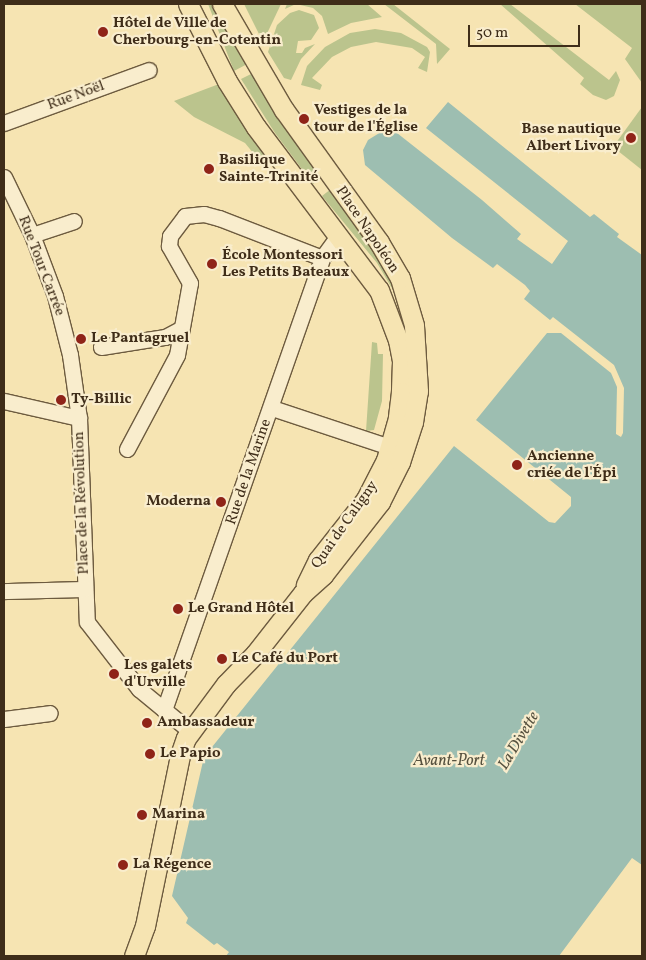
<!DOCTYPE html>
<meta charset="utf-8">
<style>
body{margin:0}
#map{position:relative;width:646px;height:960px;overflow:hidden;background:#f6e4b2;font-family:Vollkorn,serif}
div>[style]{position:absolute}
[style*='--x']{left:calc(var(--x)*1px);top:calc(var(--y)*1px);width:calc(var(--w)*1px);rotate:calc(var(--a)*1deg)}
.green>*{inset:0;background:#bbc48d}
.water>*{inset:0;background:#9dbeb1}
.roads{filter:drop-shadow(1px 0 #6d5b3f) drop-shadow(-1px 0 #6d5b3f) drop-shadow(0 1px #6d5b3f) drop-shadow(0 -1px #6d5b3f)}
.minor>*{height:15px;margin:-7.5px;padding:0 7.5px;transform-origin:7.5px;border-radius:7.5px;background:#f9edcd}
.major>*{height:19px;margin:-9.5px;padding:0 9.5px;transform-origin:9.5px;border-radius:9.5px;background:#f6e4b2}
.dots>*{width:14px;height:14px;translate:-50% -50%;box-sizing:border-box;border:2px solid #f9edcd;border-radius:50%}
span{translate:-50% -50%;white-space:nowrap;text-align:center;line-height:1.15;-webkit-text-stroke:4.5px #f9edcd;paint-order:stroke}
.poi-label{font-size:15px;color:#3f2d19;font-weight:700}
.left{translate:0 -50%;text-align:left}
.right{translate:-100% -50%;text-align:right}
.street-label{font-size:15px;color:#3f2d19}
.water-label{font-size:16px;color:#56513f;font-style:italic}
.frame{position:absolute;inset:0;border:5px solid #3f2d19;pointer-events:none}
.scale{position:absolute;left:468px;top:25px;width:112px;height:22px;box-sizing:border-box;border:2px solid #3f2d19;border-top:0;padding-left:6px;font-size:15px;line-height:18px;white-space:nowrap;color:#3f2d19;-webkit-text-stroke:4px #f9edcd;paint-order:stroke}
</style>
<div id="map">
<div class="green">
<div style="clip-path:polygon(208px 4px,214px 4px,251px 62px,234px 71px)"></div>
<div style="clip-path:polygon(244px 4px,281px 4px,263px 42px)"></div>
<div style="clip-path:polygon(287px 4px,367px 4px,382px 17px,351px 23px,328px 34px,322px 16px,313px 8px,296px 4px,285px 9px)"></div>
<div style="clip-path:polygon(384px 4px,393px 4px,450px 49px,437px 64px,436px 44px)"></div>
<div style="clip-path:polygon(500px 4px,510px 4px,609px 80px,616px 71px,620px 80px,614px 96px,606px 100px,593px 95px,580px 84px,584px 78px)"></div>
<div style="clip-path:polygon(575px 4px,642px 4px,642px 83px,625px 59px,632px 48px)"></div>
<div style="clip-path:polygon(299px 10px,314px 15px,319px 28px,311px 40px,298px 41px,296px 53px,302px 53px,305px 48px,315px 44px,301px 59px,291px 80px,284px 78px,268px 52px,277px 25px,290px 13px)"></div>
<div style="clip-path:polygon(375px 29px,401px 33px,427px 47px,430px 52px,427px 72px,418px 68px,425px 57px,412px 48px,376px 42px,351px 47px,332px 57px,312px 78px,322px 85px,320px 90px,301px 85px,307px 66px,325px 47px,350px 33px)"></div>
<div style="clip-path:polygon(255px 72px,323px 177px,313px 184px,275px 133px,241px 79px)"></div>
<div style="clip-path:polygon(219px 84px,271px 165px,268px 171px,245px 143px,194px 117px,174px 101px)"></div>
<div style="clip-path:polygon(642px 107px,642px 170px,613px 147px)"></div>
<div style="clip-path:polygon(331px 189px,381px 256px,398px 288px,396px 295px,377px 263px,322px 196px)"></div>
<div style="clip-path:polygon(372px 342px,377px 343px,378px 354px,383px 354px,382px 401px,374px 430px,366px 431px)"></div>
</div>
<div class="water">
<div style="clip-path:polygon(448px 102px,590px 217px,594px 214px,619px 234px,617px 237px,642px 255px,642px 865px,632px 858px,559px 956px,226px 956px,229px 952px,217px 943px,214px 945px,186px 923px,188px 918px,172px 896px,204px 757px,454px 446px,549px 522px,555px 523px,571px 506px,571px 497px,476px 420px,547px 333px,561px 333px,611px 373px,617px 387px,616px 434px,621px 437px,623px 433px,624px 388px,614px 365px,553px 317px,550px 320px,524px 299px,530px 291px,525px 285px,497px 264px,493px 268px,452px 238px,365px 165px,363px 150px,368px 140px,381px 132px,397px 133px,482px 200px,521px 234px,517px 239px,552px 264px,568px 241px,426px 128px)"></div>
</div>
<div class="roads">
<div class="minor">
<div style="--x:4;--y:123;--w:154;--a:-20.1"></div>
<div style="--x:4;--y:177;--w:64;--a:64.2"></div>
<div style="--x:32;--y:235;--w:65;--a:69.3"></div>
<div style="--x:55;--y:296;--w:61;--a:75.7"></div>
<div style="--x:70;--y:355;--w:64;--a:81.9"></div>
<div style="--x:79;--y:418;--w:204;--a:87.8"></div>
<div style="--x:87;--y:622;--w:85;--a:52.2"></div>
<div style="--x:139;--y:689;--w:66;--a:39.5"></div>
<div style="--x:32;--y:235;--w:44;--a:-18.4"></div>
<div style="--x:101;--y:347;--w:65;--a:-8.9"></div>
<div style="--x:165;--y:337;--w:17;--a:-28"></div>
<div style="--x:4;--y:401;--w:77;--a:12.8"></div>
<div style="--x:272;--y:408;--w:124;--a:18.3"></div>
<div style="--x:127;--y:449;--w:106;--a:-62"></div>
<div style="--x:177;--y:355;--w:73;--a:-79.8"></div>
<div style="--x:190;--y:283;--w:43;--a:-119.6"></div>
<div style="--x:169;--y:246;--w:10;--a:-84"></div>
<div style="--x:170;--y:236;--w:25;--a:-53"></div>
<div style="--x:185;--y:216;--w:19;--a:-6"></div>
<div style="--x:204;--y:214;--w:16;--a:15"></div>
<div style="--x:219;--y:218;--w:110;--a:21.2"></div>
<div style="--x:4;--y:591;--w:81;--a:-1.4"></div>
<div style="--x:164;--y:710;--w:479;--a:-70.7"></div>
<div style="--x:322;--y:258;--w:27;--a:-54"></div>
<div style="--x:4;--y:719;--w:46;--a:-7.4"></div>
</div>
<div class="major">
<div style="--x:188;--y:4;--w:86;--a:63.1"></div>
<div style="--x:227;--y:81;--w:54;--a:57.8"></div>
<div style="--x:256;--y:127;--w:204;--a:53"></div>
<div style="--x:379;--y:290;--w:53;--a:69.2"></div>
<div style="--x:398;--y:340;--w:21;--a:79"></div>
<div style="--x:402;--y:361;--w:31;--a:92"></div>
<div style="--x:401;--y:392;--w:26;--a:97"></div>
<div style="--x:398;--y:418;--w:44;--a:105.9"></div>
<div style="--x:386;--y:460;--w:44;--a:117.1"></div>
<div style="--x:366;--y:499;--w:78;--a:128.2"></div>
<div style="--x:318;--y:560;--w:28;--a:116"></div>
<div style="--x:134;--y:956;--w:32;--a:-70"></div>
<div style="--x:145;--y:926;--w:175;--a:-78.4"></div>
<div style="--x:180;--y:755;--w:18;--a:-71"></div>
<div style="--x:186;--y:738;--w:67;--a:-53.5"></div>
<div style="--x:226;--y:684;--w:42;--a:-46"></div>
<div style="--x:255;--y:654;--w:78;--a:-51.8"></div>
<div style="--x:303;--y:593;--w:27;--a:-42"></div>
<div style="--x:323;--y:575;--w:93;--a:-52"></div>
<div style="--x:380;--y:502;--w:45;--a:-63.4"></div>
<div style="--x:400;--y:462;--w:42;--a:-72"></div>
<div style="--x:413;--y:422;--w:31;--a:-81"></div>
<div style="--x:418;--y:391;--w:66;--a:-93.5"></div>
<div style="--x:414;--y:325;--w:49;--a:-106.6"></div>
<div style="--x:400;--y:278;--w:42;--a:-120.3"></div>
<div style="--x:379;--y:242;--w:163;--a:-125.7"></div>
<div style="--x:284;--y:110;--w:123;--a:-120.3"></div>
</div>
</div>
<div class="dots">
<div style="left:103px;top:32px;background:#8f2418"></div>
<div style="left:304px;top:119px;background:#8f2418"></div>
<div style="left:631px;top:138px;background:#8f2418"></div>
<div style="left:209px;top:169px;background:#8f2418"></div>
<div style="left:212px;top:264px;background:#8f2418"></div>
<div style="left:81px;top:339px;background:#8f2418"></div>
<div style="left:61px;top:400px;background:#8f2418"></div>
<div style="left:517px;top:465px;background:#8f2418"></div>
<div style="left:221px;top:502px;background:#8f2418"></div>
<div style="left:178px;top:609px;background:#8f2418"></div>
<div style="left:222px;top:659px;background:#8f2418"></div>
<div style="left:114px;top:674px;background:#8f2418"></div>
<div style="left:147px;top:723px;background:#8f2418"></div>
<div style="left:150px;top:754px;background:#8f2418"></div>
<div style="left:142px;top:815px;background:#8f2418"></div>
<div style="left:123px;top:865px;background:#8f2418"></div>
</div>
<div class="poi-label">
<span class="left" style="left:113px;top:32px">Hôtel de Ville de<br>Cherbourg-en-Cotentin</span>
<span class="left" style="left:314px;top:119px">Vestiges de la<br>tour de l'Église</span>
<span class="right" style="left:621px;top:138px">Base nautique<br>Albert Livory</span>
<span class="left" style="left:219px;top:169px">Basilique<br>Sainte-Trinité</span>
<span class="left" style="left:222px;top:264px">École Montessori<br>Les Petits Bateaux</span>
<span class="left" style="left:91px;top:339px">Le Pantagruel</span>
<span class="left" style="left:71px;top:400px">Ty-Billic</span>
<span class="left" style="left:527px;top:465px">Ancienne<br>criée de l'Épi</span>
<span class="right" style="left:211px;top:502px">Moderna</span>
<span class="left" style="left:188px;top:609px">Le Grand Hôtel</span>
<span class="left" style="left:232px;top:659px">Le Café du Port</span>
<span class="left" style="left:124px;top:674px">Les galets<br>d'Urville</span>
<span class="left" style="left:157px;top:723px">Ambassadeur</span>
<span class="left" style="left:160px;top:754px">Le Papio</span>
<span class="left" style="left:152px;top:815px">Marina</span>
<span class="left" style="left:133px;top:865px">La Régence</span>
</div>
<div class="street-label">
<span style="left:76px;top:96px;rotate:-20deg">Rue Noël</span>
<span style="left:367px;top:230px;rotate:56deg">Place Napoléon</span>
<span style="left:41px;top:266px;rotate:69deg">Rue Tour Carrée</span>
<span style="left:249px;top:472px;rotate:-71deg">Rue de la Marine</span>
<span style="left:82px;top:503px;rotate:-92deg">Place de la Révolution</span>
<span style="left:345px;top:525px;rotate:-55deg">Quai de Caligny</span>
</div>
<div class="water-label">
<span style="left:519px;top:741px;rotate:-59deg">La Divette</span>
<span style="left:449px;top:761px">Avant-Port</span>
</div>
<div class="frame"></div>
<div class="scale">50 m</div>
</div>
